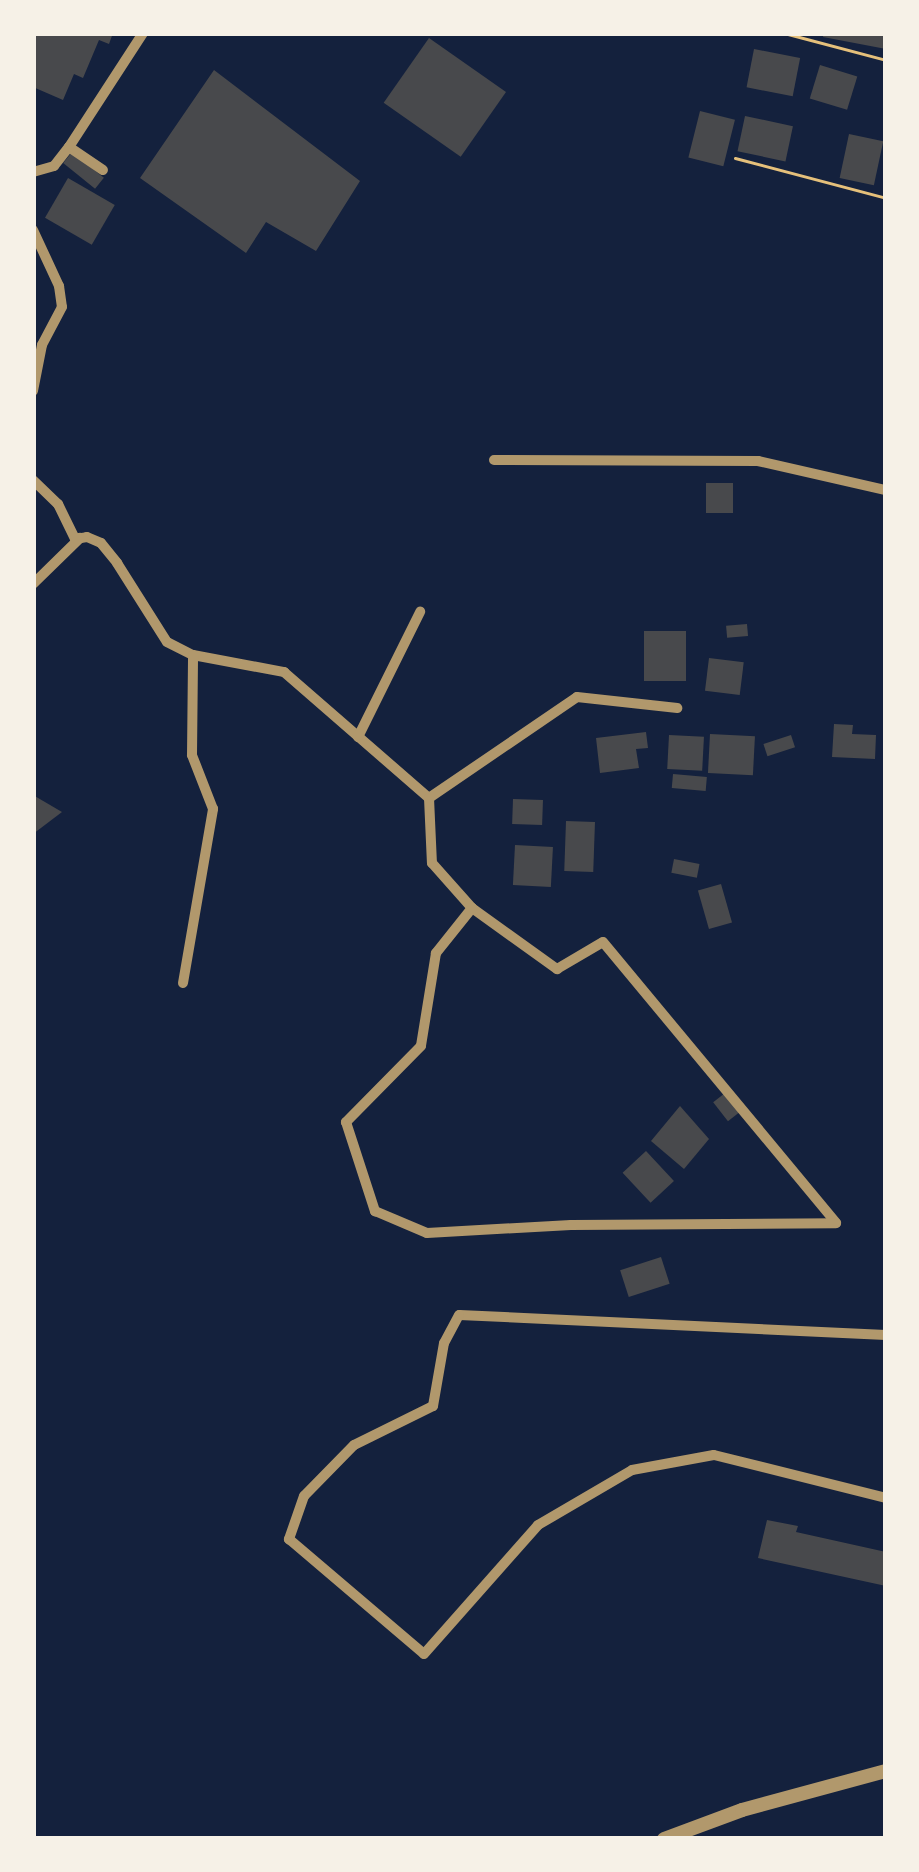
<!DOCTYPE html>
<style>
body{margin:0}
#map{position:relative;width:919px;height:1872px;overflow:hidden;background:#14213d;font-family:"Sofia Sans Condensed",sans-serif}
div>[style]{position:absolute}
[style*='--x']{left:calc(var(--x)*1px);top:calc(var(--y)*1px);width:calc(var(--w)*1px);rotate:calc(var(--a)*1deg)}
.building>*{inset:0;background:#48494c;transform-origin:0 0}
.path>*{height:3px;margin:-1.5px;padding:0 1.5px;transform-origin:1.5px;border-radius:1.5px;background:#e5c07b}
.minor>*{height:10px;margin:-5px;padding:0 5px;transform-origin:5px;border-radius:5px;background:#b1986c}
.tertiary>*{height:14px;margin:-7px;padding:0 7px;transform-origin:7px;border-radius:7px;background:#b1986c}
span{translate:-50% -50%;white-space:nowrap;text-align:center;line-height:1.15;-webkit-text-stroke:9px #f6f1e7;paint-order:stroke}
.frame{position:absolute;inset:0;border:36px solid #f6f1e7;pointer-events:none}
</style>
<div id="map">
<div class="building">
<div style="clip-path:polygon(33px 33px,84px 34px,113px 33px,109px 44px,99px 40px,83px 78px,74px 74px,63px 100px,33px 87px)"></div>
<div style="clip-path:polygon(824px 33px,886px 33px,886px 49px,823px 37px)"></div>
<div style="left:429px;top:38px;width:94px;height:79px;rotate:35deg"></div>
<div style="left:754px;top:49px;width:47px;height:39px;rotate:11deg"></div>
<div style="left:820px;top:65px;width:39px;height:35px;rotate:17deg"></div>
<div style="clip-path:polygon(214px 70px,360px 181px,316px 251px,266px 222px,246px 253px,140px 178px)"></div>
<div style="left:700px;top:111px;width:36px;height:48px;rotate:14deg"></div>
<div style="left:745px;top:116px;width:49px;height:36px;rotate:12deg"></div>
<div style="left:849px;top:134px;width:35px;height:45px;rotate:12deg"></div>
<div style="left:72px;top:152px;width:41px;height:14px;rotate:39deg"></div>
<div style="left:68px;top:178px;width:54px;height:46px;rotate:30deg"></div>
<div style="left:706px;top:483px;width:27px;height:30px"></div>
<div style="left:747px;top:624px;width:12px;height:21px;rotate:85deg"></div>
<div style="left:644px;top:631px;width:42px;height:50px"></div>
<div style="left:709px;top:658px;width:35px;height:33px;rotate:7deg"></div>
<div style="clip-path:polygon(834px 724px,853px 725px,852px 734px,876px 735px,875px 759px,832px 757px)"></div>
<div style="clip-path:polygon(646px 732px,648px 748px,636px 749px,639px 768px,600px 773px,596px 738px)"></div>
<div style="left:710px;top:734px;width:45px;height:39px;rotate:3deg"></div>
<div style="left:669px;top:735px;width:35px;height:34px;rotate:3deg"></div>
<div style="left:791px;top:735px;width:13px;height:29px;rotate:72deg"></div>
<div style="left:673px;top:774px;width:34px;height:14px;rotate:5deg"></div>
<div style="clip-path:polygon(33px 795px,62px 812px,33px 834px)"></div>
<div style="left:513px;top:799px;width:30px;height:25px;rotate:2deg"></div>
<div style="left:566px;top:821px;width:29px;height:50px;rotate:2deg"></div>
<div style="left:515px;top:845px;width:38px;height:40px;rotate:3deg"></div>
<div style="left:674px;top:859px;width:26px;height:14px;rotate:11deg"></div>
<div style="left:721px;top:884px;width:40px;height:24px;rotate:74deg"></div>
<div style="left:725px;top:1093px;width:24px;height:15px;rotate:52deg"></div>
<div style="clip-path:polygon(680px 1106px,709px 1139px,684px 1169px,651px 1141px)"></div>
<div style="left:646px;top:1151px;width:41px;height:32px;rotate:47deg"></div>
<div style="left:661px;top:1257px;width:28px;height:43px;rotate:72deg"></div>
<div style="clip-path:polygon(767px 1520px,798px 1526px,796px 1532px,886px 1552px,886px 1586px,758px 1558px)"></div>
</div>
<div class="path">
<div style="--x:784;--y:33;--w:106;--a:14.8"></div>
<div style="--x:735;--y:158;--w:156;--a:14.8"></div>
</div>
<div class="minor">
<div style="--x:69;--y:147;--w:41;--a:34.1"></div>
<div style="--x:33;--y:172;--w:22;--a:-16"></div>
<div style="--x:54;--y:166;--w:24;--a:-52"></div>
<div style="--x:69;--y:147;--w:136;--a:-57"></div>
<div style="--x:33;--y:230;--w:62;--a:65.1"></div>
<div style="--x:59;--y:286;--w:21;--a:82"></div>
<div style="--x:62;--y:307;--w:43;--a:117.8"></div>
<div style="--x:42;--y:345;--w:47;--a:101.1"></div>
<div style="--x:494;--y:460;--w:264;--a:0.2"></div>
<div style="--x:758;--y:461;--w:131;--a:12.8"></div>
<div style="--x:33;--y:480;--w:35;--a:44"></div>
<div style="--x:58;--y:504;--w:39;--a:64"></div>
<div style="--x:75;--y:539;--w:12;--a:-9"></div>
<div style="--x:87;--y:537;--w:15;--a:23"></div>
<div style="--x:101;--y:543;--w:26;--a:51"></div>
<div style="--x:117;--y:563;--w:93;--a:57.7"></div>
<div style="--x:167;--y:642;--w:29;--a:27"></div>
<div style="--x:193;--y:655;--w:93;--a:10.6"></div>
<div style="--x:284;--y:672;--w:192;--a:41"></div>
<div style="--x:429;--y:798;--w:65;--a:87.4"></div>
<div style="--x:432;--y:863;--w:60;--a:48.4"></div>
<div style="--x:472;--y:908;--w:105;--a:35.7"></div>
<div style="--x:557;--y:969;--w:53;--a:-30.4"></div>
<div style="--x:603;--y:942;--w:365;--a:50.3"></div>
<div style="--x:33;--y:584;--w:66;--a:-44.4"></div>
<div style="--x:358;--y:737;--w:140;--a:-63.6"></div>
<div style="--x:429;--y:798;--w:179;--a:-34.3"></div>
<div style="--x:577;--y:697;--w:101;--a:6.3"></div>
<div style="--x:472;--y:908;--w:58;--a:128.7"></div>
<div style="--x:436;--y:953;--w:94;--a:99.2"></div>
<div style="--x:421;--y:1046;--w:107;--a:134.6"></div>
<div style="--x:346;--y:1122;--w:94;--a:72"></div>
<div style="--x:375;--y:1211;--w:56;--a:22.9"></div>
<div style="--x:427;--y:1233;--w:144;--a:-3.2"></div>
<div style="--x:571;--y:1225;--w:265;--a:-0.4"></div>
<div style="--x:183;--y:983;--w:177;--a:-80.2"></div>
<div style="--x:213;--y:809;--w:58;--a:-111.3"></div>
<div style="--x:192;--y:755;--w:100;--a:-89.4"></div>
<div style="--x:886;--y:1335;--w:427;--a:-177.3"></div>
<div style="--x:459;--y:1315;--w:32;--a:118"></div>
<div style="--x:444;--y:1343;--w:64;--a:99.9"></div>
<div style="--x:433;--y:1406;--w:88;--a:153.7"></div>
<div style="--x:354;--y:1445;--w:71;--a:134.4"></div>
<div style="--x:304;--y:1496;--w:46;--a:109.2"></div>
<div style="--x:289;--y:1539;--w:177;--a:40.4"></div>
<div style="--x:424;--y:1654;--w:172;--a:-48.5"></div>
<div style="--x:538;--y:1525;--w:109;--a:-30.3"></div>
<div style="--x:632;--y:1470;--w:83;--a:-10.4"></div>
<div style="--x:714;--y:1455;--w:177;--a:14"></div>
</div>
<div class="tertiary">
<div style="--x:664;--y:1839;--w:83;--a:-20.4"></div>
<div style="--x:742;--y:1810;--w:149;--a:-15.2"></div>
</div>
<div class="frame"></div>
</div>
